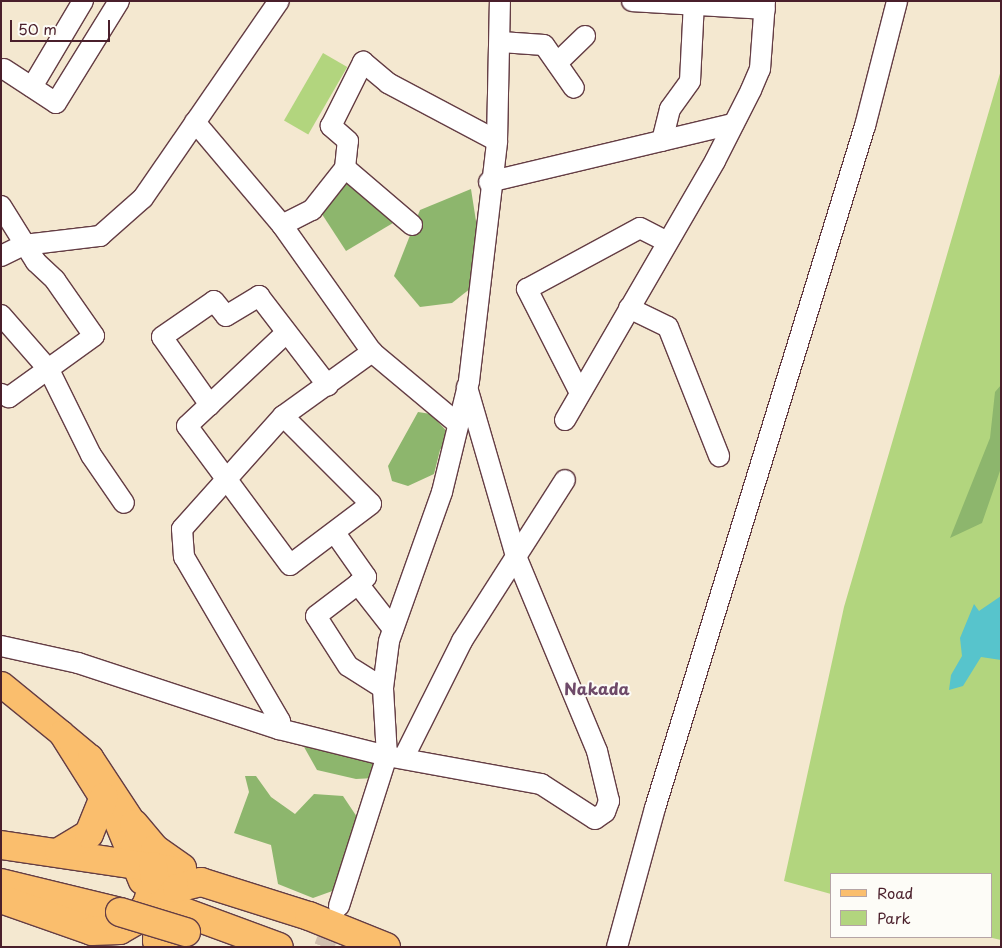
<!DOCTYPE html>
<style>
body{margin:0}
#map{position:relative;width:1002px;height:948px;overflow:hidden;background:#f4e8d0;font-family:"Playpen Sans",sans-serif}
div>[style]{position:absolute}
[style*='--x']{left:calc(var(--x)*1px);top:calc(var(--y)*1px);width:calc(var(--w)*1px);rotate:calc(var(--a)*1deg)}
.green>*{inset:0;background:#b2d57e;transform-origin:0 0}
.forest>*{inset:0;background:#8db66d}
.water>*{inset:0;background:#57c4cc}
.minor-tunnel>*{height:20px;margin-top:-10px;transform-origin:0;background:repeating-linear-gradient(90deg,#d2c0af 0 20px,transparent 0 30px)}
.roads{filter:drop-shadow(1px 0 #643d44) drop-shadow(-1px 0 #643d44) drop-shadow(0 1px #643d44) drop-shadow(0 -1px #643d44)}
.minor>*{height:20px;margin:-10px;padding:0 10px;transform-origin:10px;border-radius:10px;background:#fff}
.major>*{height:25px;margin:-12.5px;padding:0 12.5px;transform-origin:12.5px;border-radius:12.5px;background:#fabe6d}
.highway>*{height:28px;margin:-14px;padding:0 14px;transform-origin:14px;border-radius:14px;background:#fabe6d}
.bridges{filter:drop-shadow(1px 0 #643d44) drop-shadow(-1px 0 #643d44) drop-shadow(0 1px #643d44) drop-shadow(0 -1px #643d44)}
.highway-bridge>*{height:28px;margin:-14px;padding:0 14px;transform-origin:14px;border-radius:14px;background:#fabe6d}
span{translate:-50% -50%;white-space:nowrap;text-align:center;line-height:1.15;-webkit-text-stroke:4px #fdfcf7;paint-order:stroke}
.quarter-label{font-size:16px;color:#6e4a69;font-weight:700}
.frame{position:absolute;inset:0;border:2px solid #4a1f2b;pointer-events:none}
.legend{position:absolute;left:830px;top:873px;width:162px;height:65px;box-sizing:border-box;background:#fdfcf7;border:1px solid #b5a4a5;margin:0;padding:6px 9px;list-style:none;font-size:15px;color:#4a1f2b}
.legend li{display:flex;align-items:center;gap:10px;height:25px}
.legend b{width:25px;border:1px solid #b5a4a5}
.scale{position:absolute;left:10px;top:20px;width:100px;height:22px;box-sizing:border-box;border:2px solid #4a1f2b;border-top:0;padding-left:6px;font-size:15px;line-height:18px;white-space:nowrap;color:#4a1f2b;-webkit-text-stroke:4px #fdfcf7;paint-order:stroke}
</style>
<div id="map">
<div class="green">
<div style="left:323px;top:53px;width:28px;height:78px;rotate:30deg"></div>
<div style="clip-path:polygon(1001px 70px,1001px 940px,988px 937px,991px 874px,831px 874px,831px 894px,784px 881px,844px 607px)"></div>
</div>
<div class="forest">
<div style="clip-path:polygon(347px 174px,398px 220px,346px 251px,318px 208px)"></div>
<div style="clip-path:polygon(471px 189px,478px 234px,471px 288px,452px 303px,420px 307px,394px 276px,420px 210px)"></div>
<div style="clip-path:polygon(1001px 385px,1001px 468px,982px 523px,950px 538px,990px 438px,995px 392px)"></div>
<div style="clip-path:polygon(418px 412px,431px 414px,451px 436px,440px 450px,434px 474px,408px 486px,392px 481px,388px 466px)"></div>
<div style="clip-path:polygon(299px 738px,376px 760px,374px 778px,356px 779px,317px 770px)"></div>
<div style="clip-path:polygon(245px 776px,256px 776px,271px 797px,295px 814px,314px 794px,343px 796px,359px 820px,338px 889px,313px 898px,278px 884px,271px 845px,234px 833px,249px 792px)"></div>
</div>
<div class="water">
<div style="clip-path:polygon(1001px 596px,1001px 660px,981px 657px,963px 686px,949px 690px,951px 675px,962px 656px,960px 638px,974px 604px,979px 611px)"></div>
</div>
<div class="minor-tunnel">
<div style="--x:324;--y:947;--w:36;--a:-69"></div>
</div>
<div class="roads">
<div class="minor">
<div style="--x:632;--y:1;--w:133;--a:3.4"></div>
<div style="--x:501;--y:42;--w:43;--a:4"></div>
<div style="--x:544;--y:45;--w:52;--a:55.1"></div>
<div style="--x:557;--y:63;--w:39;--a:-44"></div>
<div style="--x:4;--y:69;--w:62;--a:33.2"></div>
<div style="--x:56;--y:103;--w:120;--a:-58.3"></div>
<div style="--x:32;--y:87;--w:100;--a:-59.3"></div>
<div style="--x:195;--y:122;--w:135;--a:49.8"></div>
<div style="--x:282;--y:225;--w:156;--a:54.7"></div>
<div style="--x:372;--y:352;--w:112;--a:39.9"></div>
<div style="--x:662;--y:141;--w:33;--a:-76"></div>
<div style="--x:670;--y:109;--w:34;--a:-54"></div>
<div style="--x:690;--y:81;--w:80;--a:-87.1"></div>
<div style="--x:489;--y:182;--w:251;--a:-13.4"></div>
<div style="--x:1;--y:206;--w:66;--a:58"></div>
<div style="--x:36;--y:262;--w:26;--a:43"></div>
<div style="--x:55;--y:280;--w:68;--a:55.1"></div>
<div style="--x:94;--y:336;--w:105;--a:144.3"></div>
<div style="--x:9;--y:397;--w:9;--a:-159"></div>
<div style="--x:282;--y:225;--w:34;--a:-27"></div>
<div style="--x:312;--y:210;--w:53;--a:-51.8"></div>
<div style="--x:412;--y:225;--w:88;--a:-139.6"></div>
<div style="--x:345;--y:168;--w:27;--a:-84"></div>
<div style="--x:348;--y:141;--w:23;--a:-139"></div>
<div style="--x:331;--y:126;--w:72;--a:-63.4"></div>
<div style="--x:363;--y:62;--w:33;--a:40"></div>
<div style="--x:388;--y:83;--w:123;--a:28"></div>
<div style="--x:1;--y:256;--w:25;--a:-26"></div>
<div style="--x:24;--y:245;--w:77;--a:-6.8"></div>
<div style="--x:100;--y:236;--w:57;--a:-41.5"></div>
<div style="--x:143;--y:198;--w:239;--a:-55.4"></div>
<div style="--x:629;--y:308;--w:43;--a:26"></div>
<div style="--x:668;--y:327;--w:139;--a:68.4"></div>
<div style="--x:1;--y:315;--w:73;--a:48.9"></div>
<div style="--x:49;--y:370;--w:95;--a:63.7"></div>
<div style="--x:91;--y:455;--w:58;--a:55.5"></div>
<div style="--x:580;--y:393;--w:117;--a:-117"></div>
<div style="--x:527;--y:289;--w:128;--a:-28.4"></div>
<div style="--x:640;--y:228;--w:30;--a:27"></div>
<div style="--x:210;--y:405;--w:83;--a:-125.2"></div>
<div style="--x:162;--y:337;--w:63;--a:-34.7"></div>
<div style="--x:214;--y:301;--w:19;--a:51"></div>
<div style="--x:226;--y:316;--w:39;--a:-31"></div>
<div style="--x:259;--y:296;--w:113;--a:52.5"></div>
<div style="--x:283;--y:416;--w:124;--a:45"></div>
<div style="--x:371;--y:504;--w:101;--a:143"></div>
<div style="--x:290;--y:565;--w:173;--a:-126.5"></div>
<div style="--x:187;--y:426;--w:136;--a:-43.2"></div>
<div style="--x:565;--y:420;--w:299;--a:-59.9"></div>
<div style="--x:715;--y:161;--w:80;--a:-63.1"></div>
<div style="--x:751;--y:90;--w:23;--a:-67"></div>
<div style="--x:760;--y:69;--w:68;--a:-85.8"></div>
<div style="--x:335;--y:533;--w:54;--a:54.8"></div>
<div style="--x:366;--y:577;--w:11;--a:139"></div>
<div style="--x:1;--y:646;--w:79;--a:12.4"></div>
<div style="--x:78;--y:663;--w:212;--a:18.2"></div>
<div style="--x:279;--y:729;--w:111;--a:14"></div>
<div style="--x:387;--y:756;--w:157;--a:10.3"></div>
<div style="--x:541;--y:784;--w:64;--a:32.9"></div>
<div style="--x:595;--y:819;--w:12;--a:-35"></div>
<div style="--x:605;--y:812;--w:12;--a:-70"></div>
<div style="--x:609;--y:801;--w:51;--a:-103.5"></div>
<div style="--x:597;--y:751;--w:211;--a:-112.6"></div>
<div style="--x:516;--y:556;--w:176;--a:-106.2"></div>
<div style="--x:383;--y:688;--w:41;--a:-147.8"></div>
<div style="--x:348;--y:666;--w:59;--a:-122.6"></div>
<div style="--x:316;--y:616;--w:53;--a:-37.3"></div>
<div style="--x:358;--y:584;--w:57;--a:52.1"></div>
<div style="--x:279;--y:729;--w:8;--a:-83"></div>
<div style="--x:280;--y:721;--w:190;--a:-120.3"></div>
<div style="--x:184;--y:557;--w:28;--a:-94"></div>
<div style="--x:182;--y:529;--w:152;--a:-48.2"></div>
<div style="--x:283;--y:416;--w:110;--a:-35.7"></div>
<div style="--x:404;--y:757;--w:130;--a:-63.4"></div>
<div style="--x:462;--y:641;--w:191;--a:-57.4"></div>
<div style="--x:339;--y:906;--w:157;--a:-72.3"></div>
<div style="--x:387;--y:756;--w:68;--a:-93.4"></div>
<div style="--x:383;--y:688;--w:47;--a:-82.7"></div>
<div style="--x:389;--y:641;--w:158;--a:-70.4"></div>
<div style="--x:442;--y:492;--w:114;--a:-76.3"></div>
<div style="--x:469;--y:381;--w:242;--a:-83.3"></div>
<div style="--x:497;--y:141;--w:140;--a:-88.8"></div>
<div style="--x:617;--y:947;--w:144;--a:-74.7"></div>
<div style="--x:655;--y:808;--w:714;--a:-72.89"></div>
<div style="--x:865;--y:126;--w:129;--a:-75.6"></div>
</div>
<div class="major">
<div style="--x:1;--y:684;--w:77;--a:39.2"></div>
<div style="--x:141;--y:881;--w:66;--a:-112.3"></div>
<div style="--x:116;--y:820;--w:103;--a:-122.3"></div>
<div style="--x:61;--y:733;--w:38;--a:40"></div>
<div style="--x:90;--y:757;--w:80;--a:56.7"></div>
<div style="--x:134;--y:824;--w:20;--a:70"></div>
</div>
<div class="highway">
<div style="--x:134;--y:824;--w:33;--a:50"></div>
<div style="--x:155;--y:849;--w:33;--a:35"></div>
<div style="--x:1;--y:845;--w:171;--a:8.4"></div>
<div style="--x:59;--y:852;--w:35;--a:-31"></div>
<div style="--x:89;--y:834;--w:40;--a:-68"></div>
<div style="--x:1;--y:883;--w:122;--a:13.7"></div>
<div style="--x:1;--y:899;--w:96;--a:19.4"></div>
<div style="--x:92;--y:931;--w:28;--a:-2"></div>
<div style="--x:120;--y:930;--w:20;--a:-30"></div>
<div style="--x:137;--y:920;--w:19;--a:-58"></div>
<div style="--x:147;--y:904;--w:25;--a:-72"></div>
<div style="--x:155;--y:880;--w:14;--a:-98"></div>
<div style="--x:181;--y:911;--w:104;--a:20.2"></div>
<div style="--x:170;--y:947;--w:14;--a:-155"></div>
<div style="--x:157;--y:941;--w:30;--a:-88"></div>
<div style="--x:158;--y:911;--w:30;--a:-50"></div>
<div style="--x:177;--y:888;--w:25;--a:-14"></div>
<div style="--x:201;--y:882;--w:113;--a:17.5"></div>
<div style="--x:309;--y:916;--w:83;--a:21.9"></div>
</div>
</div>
<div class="bridges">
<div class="highway-bridge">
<div style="--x:120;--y:912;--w:69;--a:16.9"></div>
</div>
</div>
<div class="quarter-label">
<span style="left:597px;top:688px">Nakada</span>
</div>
<div class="frame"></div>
<ul class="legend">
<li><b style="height:6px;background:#fabe6d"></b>Road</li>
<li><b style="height:14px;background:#b2d57e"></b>Park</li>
</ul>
<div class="scale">50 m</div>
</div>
